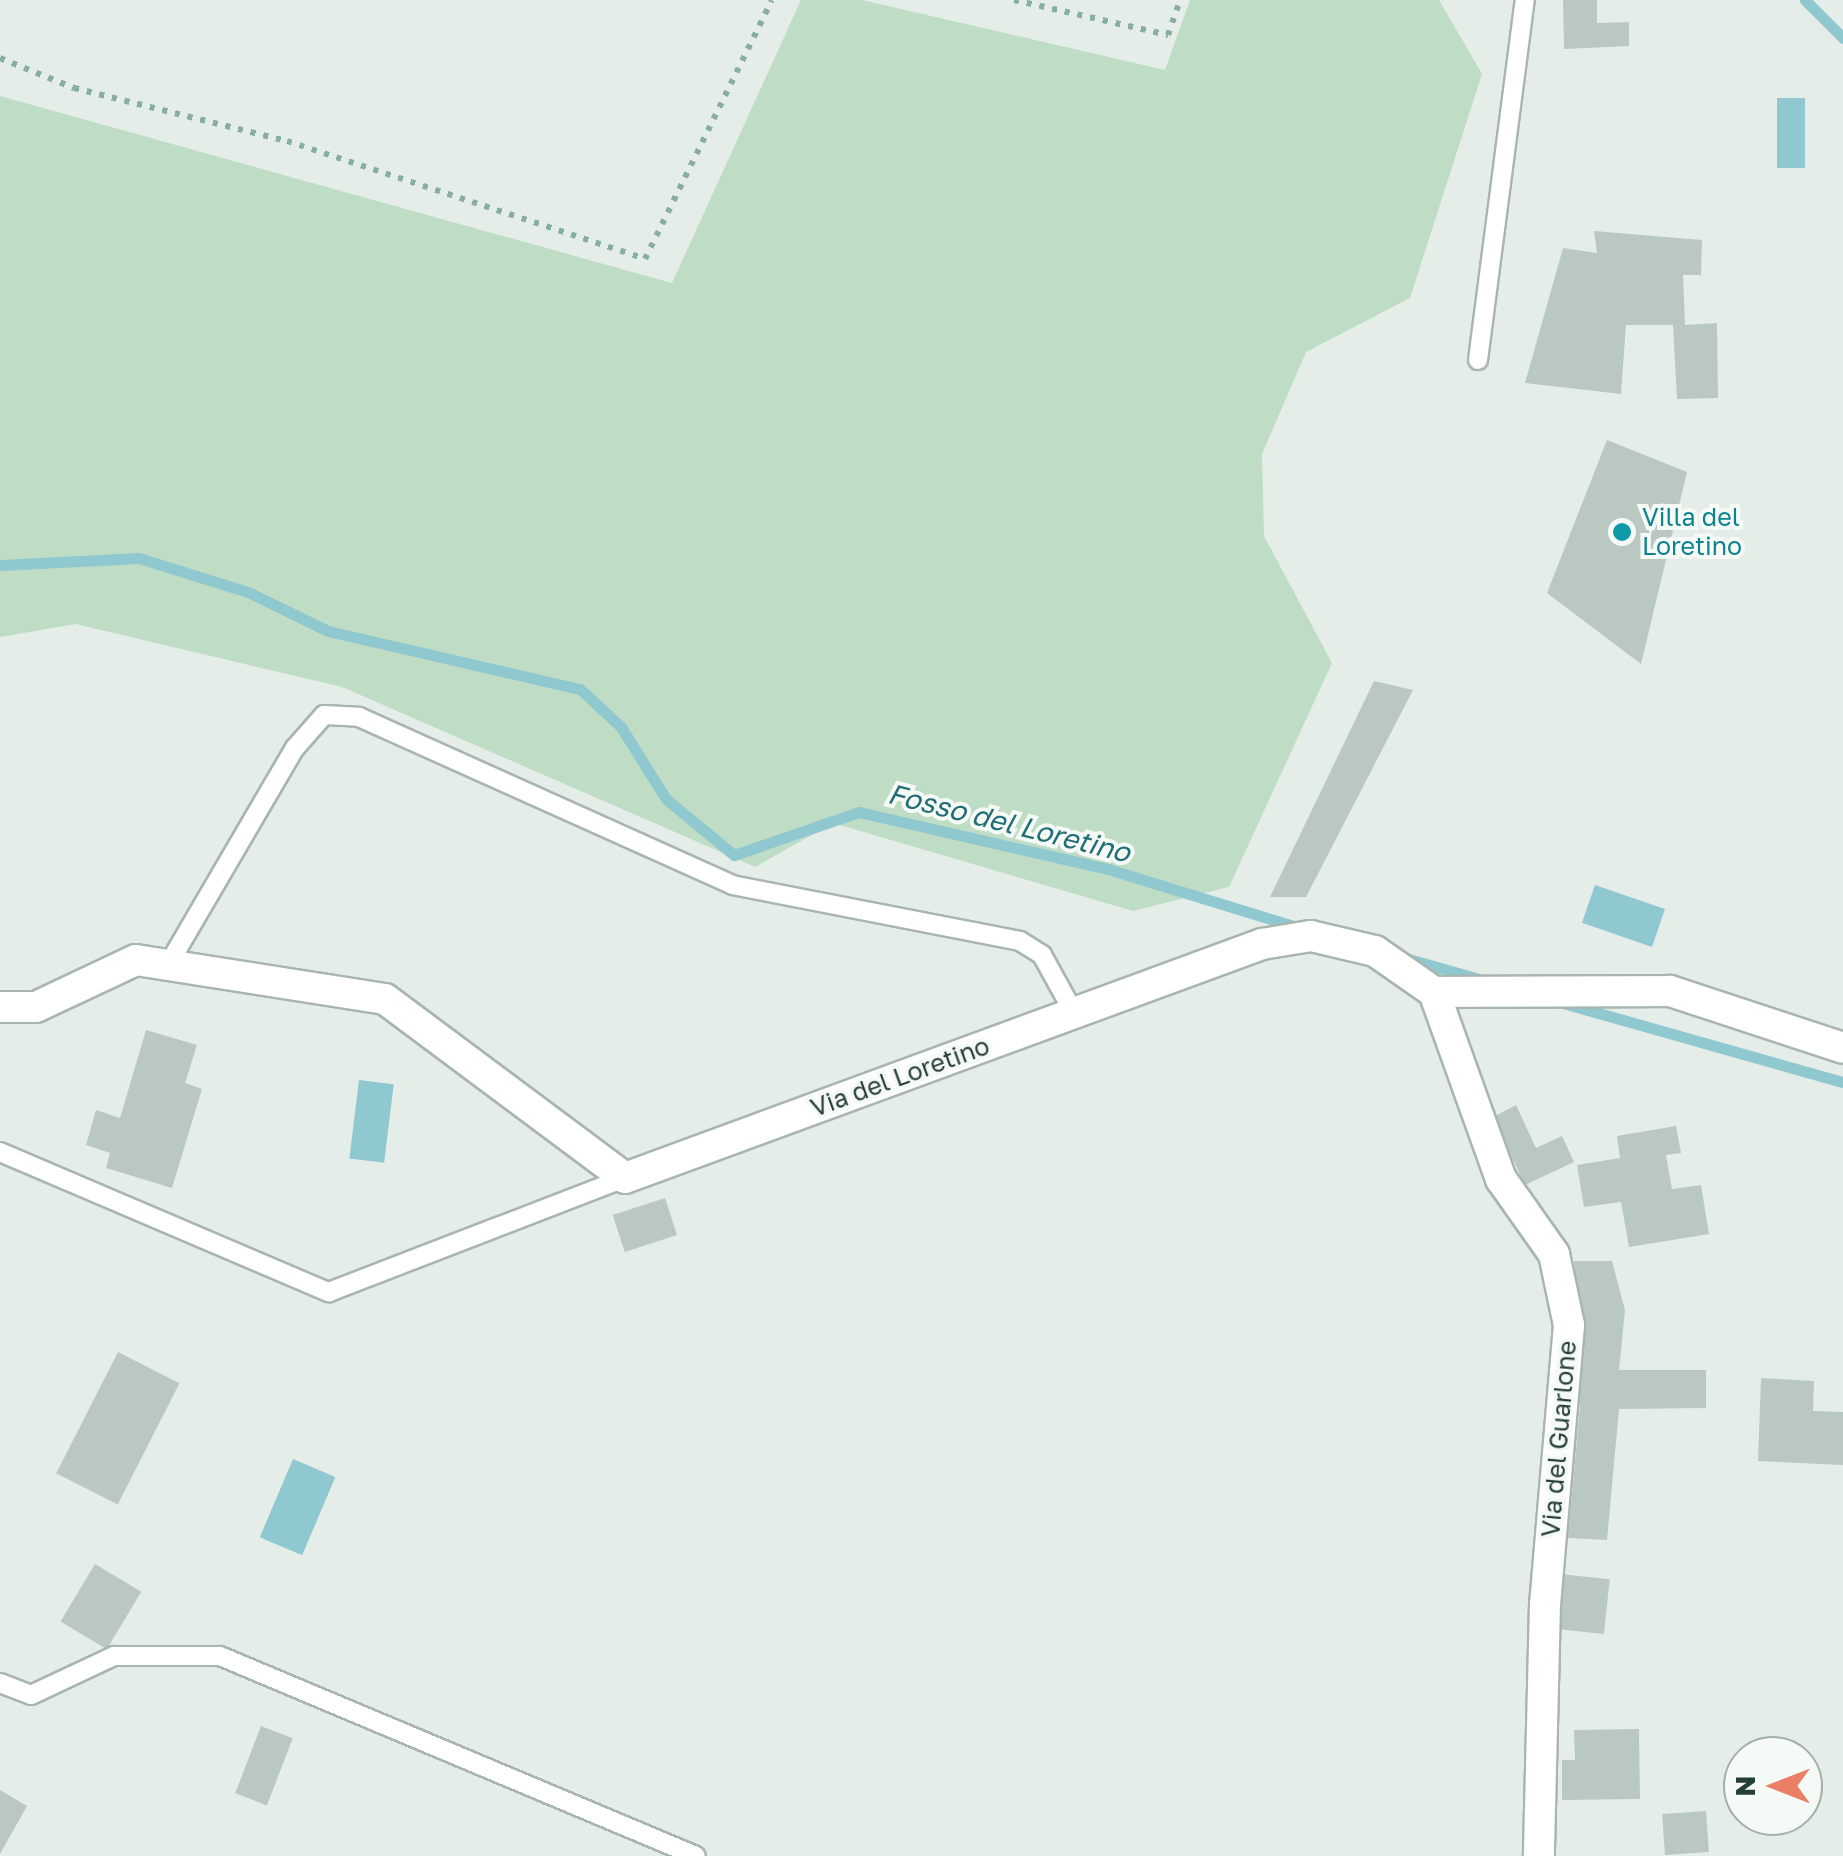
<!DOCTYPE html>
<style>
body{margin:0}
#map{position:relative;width:1843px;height:1856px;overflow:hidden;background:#e5ede9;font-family:"Golos Text",sans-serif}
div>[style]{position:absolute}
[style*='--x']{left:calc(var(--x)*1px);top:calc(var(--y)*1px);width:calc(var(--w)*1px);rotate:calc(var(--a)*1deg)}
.green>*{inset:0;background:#bfddc5}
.water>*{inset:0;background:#90c8cf;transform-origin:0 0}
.stream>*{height:11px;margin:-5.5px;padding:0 5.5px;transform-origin:5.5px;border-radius:5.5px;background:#90c8cf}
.building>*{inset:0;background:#bac8c2;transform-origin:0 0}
.path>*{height:6px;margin-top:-3px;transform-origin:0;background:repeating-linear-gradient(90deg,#87afa0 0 5px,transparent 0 13px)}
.roads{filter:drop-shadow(2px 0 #a8b5b0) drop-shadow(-2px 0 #a8b5b0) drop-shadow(0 2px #a8b5b0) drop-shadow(0 -2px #a8b5b0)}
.lane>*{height:18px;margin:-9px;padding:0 9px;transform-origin:9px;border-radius:9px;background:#fff}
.street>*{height:30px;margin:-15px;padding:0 15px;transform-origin:15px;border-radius:15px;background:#fff}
.dots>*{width:28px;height:28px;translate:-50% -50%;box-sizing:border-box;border:5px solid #f5faf7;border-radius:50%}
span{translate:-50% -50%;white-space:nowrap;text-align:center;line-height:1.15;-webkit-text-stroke:8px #f5faf7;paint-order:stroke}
.culture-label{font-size:25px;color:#0d838f}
.left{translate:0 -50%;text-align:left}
.street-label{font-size:25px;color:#253e36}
.water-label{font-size:28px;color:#226e77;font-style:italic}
.north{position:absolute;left:1723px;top:1736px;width:100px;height:100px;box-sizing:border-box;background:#f5faf7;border:2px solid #a2afaa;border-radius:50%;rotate:270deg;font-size:28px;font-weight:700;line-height:40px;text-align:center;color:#253e36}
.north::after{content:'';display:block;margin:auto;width:35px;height:45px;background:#ea7f66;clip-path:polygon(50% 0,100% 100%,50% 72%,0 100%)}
</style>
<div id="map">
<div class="green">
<div style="clip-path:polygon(801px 0,862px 0,1165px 70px,1190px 0,1439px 0,1482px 74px,1410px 298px,1306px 352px,1262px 454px,1264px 536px,1332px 663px,1229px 887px,1133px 911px,833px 823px,755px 867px,342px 687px,76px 624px,0 637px,0 96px,672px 283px)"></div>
</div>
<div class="water">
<div style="left:1777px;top:98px;width:28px;height:70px"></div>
<div style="left:1595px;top:885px;width:74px;height:40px;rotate:19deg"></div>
<div style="left:359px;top:1080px;width:35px;height:79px;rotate:7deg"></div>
<div style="left:293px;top:1459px;width:46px;height:85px;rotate:23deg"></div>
</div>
<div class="stream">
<div style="--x:1805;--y:0;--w:54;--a:45"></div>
<div style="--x:0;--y:565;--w:139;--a:-2.9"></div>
<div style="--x:139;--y:558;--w:114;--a:17.3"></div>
<div style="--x:248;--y:592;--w:89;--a:26"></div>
<div style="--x:328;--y:631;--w:259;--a:13"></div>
<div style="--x:580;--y:689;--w:56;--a:42.8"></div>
<div style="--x:621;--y:727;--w:85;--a:58"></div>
<div style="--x:666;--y:799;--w:88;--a:39.5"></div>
<div style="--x:734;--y:855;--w:132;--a:-19"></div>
<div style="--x:859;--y:812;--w:255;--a:12.9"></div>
<div style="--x:1108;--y:869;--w:201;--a:17.1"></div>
<div style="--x:1405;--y:958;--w:81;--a:15.8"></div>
<div style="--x:1563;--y:1003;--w:291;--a:15.8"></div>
</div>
<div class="building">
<div style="clip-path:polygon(1563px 0,1597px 0,1597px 23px,1629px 22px,1629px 46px,1564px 49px)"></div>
<div style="clip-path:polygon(1594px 231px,1702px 240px,1701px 275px,1683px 275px,1685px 325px,1717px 323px,1718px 398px,1677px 399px,1673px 325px,1626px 325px,1621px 394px,1525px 383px,1563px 248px,1597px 253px)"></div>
<div style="clip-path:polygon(1607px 440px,1687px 472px,1641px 664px,1547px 593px)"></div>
<div style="clip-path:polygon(1374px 681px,1413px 690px,1306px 897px,1270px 897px)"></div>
<div style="clip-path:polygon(146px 1030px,197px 1045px,185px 1083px,202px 1089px,172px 1188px,106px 1168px,110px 1153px,86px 1145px,96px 1110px,120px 1118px)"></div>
<div style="clip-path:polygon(1516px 1105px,1536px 1148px,1562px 1136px,1574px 1162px,1525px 1185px,1493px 1117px)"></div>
<div style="clip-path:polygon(1676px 1126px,1681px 1153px,1666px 1155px,1672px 1189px,1701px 1185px,1709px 1234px,1629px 1247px,1621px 1202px,1584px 1207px,1577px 1165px,1620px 1158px,1617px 1136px)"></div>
<div style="left:665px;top:1198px;width:39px;height:55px;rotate:72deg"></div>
<div style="clip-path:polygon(1574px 1261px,1612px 1261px,1625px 1310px,1619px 1370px,1706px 1370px,1706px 1408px,1619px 1409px,1607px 1540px,1568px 1538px,1580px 1406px)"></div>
<div style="left:118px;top:1352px;width:69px;height:136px;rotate:27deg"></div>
<div style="clip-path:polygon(1761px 1378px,1814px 1381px,1813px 1411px,1843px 1412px,1843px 1465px,1758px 1461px)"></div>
<div style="left:95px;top:1564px;width:54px;height:67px;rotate:31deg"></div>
<div style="left:1560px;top:1574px;width:50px;height:55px;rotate:6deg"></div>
<div style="left:261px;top:1726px;width:34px;height:72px;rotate:21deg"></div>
<div style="clip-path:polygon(1639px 1729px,1640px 1799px,1562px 1800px,1562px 1760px,1575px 1760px,1574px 1730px)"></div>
<div style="clip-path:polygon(0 1790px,27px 1806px,0 1854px)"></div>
<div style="left:1706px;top:1811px;width:41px;height:44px;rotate:86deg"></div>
</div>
<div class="path">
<div style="--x:1014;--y:0;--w:158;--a:12.8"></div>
<div style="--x:1168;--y:35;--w:37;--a:-71"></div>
<div style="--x:0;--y:58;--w:80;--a:22.1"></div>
<div style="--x:74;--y:88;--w:219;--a:14"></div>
<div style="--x:287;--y:141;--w:377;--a:18.2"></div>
<div style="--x:645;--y:259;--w:288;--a:-63.9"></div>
</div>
<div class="roads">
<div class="lane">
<div style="--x:1478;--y:360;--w:363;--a:-82.6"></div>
<div style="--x:168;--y:965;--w:251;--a:-59.7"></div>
<div style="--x:295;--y:748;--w:44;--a:-48.7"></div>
<div style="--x:324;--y:715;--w:35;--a:3"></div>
<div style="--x:359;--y:717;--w:409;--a:24.2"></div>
<div style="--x:732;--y:885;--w:293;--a:11"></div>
<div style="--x:1020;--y:941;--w:26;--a:32"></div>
<div style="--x:1042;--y:955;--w:66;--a:61.1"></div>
<div style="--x:0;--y:1152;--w:358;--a:23.1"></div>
<div style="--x:329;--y:1292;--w:317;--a:-21.1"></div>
<div style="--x:0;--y:1683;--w:33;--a:21"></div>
<div style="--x:31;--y:1695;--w:92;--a:-25.2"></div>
<div style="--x:114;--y:1656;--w:106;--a:0"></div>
<div style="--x:220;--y:1656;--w:516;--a:22.79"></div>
</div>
<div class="street">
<div style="--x:1434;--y:992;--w:199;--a:70.3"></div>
<div style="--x:1501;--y:1179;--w:92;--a:54.8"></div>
<div style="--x:1554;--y:1254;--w:73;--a:78.1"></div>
<div style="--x:1569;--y:1325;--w:280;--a:94.9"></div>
<div style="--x:1545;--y:1604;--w:252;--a:91.4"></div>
<div style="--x:0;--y:1007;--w:36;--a:0"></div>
<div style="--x:36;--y:1007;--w:110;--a:-25.2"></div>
<div style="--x:136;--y:960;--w:252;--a:8.9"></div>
<div style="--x:385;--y:999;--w:299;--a:36.7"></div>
<div style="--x:625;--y:1178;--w:679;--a:-20.17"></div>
<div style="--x:1262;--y:944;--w:50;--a:-9.3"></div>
<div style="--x:1311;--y:936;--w:66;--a:13.2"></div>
<div style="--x:1375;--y:951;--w:72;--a:34.8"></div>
<div style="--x:1434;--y:992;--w:236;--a:-0.2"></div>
<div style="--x:1670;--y:991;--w:182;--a:18.2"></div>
</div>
</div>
<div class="dots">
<div style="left:1622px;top:532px;background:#0f9aa8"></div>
</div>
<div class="culture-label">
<span class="left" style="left:1642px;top:532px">Villa del<br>Loretino</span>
</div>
<div class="street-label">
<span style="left:900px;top:1077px;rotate:-20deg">Via del Loretino</span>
<span style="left:1559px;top:1439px;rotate:-85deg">Via del Guarlone</span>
</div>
<div class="water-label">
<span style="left:1009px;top:823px;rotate:14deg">Fosso del Loretino</span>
</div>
<div class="north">N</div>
</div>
